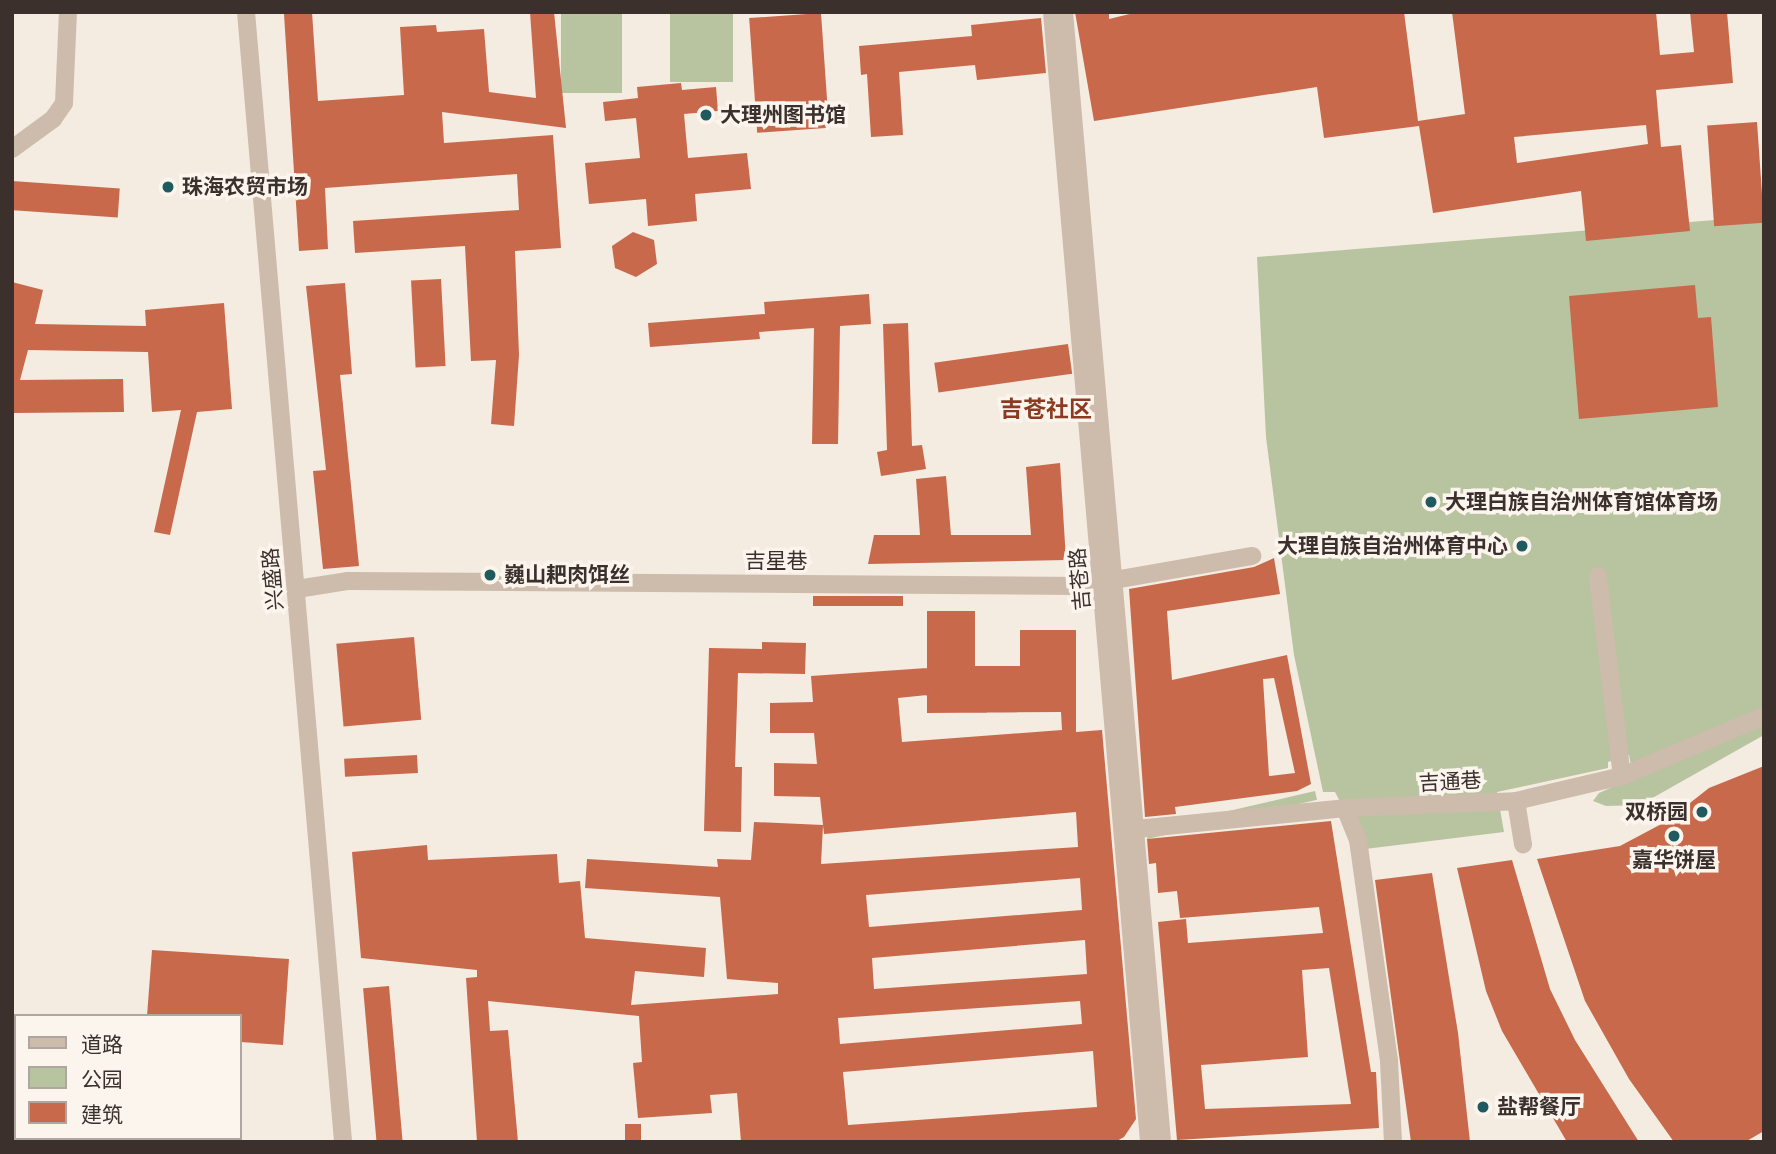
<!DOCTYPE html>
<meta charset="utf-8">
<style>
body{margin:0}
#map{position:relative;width:1776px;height:1154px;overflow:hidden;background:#f4ebe1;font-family:Cabin,"Noto Sans SC",sans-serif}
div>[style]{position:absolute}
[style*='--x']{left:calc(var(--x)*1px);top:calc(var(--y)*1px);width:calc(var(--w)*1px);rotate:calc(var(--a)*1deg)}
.green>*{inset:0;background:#b8c4a0;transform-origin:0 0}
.building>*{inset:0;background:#c8694b;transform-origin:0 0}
.minor>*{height:18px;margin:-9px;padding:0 9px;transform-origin:9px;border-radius:9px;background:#cdbbac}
.dots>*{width:19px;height:19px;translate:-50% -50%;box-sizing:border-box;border:4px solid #fbf5ee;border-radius:50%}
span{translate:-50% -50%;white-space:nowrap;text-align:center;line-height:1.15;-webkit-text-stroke:7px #fbf5ee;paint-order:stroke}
.poi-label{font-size:21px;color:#3b302b;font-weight:700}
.left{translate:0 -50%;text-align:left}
.right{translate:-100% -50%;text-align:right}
.street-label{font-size:21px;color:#3b302b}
.neighbourhood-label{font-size:23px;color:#8c3b22;font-weight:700}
.frame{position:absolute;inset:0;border:14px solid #3b302b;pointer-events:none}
.legend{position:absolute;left:14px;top:1014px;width:228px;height:126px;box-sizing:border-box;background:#fbf5ee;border:2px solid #aea6a0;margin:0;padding:9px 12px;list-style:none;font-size:21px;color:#3b302b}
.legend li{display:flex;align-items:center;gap:14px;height:35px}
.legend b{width:35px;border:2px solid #aea6a0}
</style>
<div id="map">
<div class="green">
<div style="left:561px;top:12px;width:61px;height:81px"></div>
<div style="left:670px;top:12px;width:63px;height:70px"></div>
<div style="clip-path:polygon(1764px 216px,1764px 707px,1631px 765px,1629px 755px,1608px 762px,1608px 768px,1497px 792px,1504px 832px,1365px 849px,1335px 792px,1323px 792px,1294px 655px,1266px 437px,1257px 257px)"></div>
<div style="clip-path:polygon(1764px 720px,1764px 735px,1640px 805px,1606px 806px,1593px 801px,1599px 793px)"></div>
<div style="left:1315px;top:791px;width:9px;height:174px;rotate:77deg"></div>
</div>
<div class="building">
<div style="clip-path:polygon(312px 12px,318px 101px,404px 95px,400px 27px,436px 25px,437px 32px,484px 29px,489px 92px,536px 98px,530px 12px,554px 12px,566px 128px,442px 112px,444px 143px,553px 135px,561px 248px,515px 251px,519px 355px,514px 426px,491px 424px,496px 360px,471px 361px,465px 246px,355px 253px,353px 221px,519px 210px,517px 174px,325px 188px,328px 249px,299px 251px,284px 14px)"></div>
<div style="clip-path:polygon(evenodd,1075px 12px,1109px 12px,1109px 19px,1138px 12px,1404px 12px,1418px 121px,1465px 114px,1452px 12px,1656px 12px,1660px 55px,1694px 52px,1690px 12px,1727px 12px,1733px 83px,1656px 90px,1661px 147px,1681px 145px,1690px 231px,1586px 241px,1581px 191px,1433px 213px,1419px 126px,1324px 138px,1317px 87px,1094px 121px,1075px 12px,1646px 125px,1648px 144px,1517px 163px,1514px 137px,1646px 125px)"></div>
<div style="left:821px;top:13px;width:115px;height:72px;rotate:86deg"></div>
<div style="clip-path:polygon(1041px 18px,1046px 73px,977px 80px,975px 65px,899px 72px,903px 135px,871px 137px,867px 74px,861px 75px,859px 46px,972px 36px,971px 25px)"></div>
<div style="clip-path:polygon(681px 83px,682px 90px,716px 87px,718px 111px,684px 114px,688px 158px,747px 153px,751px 189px,695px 194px,697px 221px,648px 226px,646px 199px,589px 204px,585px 163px,640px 158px,636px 118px,605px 121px,603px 102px,638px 98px,637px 87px)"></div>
<div style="left:1757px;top:122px;width:101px;height:50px;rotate:86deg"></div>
<div style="left:12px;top:181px;width:108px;height:29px;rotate:4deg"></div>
<div style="clip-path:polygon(633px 232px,654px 240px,657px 264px,636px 277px,615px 268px,612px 246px)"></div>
<div style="left:441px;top:279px;width:87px;height:30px;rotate:87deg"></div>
<div style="clip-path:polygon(12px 282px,43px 290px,35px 324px,146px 326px,145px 310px,224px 303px,232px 409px,197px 412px,170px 535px,154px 532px,181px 410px,152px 412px,148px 352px,28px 350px,20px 380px,123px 379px,124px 412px,12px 413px)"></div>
<div style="clip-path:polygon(345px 283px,352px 374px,340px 375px,359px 566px,323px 569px,313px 471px,326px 470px,306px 286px)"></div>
<div style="clip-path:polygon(1695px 285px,1698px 318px,1711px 317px,1718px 407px,1579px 419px,1569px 296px)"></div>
<div style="clip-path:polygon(869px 294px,871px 324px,840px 326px,838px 444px,812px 444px,814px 328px,759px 332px,760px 339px,650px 347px,648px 323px,765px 314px,764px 302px)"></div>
<div style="clip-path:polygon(908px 323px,912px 446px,922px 445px,926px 469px,881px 476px,877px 452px,887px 450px,883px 324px)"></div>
<div style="left:1068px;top:344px;width:30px;height:135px;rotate:82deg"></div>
<div style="clip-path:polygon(1060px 463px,1066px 560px,868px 564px,874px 535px,920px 535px,916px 479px,946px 476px,951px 535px,1031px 535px,1026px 467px)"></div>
<div style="clip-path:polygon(evenodd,1274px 558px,1280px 594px,1167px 611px,1172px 680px,1287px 655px,1311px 784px,1297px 791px,1175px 807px,1176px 814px,1145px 817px,1129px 589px,1254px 567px,1274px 558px,1274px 678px,1295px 773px,1269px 776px,1263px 679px,1274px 678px)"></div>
<div style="left:813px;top:596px;width:90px;height:10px"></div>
<div style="clip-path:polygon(evenodd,927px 611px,975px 611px,975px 666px,1020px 666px,1020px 630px,1076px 630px,1076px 732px,1102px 730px,1136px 1119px,1124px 1137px,1115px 1142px,741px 1142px,737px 1093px,710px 1095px,712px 1113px,638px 1118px,633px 1063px,642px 1062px,639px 1016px,488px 1001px,490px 1031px,508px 1030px,518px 1142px,477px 1142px,466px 978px,477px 977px,477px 970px,361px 958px,352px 852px,427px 845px,428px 860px,557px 854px,559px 883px,580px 881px,585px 938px,706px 948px,704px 977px,635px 971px,631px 1005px,778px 994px,778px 983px,727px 979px,720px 897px,585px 888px,587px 859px,718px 867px,717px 859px,751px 860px,754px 822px,823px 825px,820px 797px,774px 796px,774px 763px,817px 764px,814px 733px,770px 733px,770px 703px,813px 702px,811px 676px,927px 668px,927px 611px,927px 695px,927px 713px,1061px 712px,1062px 730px,902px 742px,898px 698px,927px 695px,927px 611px,1076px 812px,1078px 847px,821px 864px,823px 825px,824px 834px,1076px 812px,927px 611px,1080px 878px,1082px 910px,869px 927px,866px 895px,1080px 878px,927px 611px,1085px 940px,1087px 974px,874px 989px,872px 958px,1085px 940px,927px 611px,1080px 1001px,1082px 1024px,840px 1044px,838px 1018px,1080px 1001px,927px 611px,1093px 1051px,1097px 1107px,848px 1125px,843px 1072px,1093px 1051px)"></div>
<div style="left:414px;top:637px;width:83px;height:78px;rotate:85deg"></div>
<div style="clip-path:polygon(762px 642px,806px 643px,805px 674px,738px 673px,735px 767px,742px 767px,741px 832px,704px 831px,709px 648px,762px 649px)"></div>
<div style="left:417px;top:755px;width:18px;height:73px;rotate:87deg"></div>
<div style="clip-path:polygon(1764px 766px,1764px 1131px,1745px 1142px,1674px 1142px,1629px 1079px,1585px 1001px,1537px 859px,1620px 846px,1667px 821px,1709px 788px)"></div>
<div style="clip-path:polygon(evenodd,1331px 821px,1371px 1072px,1376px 1072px,1379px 1128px,1177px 1140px,1158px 922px,1186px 919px,1188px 943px,1323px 933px,1319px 907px,1180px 918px,1177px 891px,1158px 893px,1156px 863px,1149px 864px,1147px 839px,1331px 821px,1329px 968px,1351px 1104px,1205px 1109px,1201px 1065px,1308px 1057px,1302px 970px,1329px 968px)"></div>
<div style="clip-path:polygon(1512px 860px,1550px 989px,1575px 1040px,1639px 1142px,1567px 1142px,1502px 1031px,1486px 991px,1457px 868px)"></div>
<div style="clip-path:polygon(1432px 873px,1458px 1033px,1470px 1142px,1411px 1142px,1375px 880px)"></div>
<div style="clip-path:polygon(152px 950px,289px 959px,283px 1045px,240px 1042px,240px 1016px,147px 1016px)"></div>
<div style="left:389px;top:986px;width:157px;height:26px;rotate:85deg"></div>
<div style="left:625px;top:1124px;width:16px;height:18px"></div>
</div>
<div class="minor">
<div style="--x:246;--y:12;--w:1134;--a:85.09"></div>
<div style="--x:1052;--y:12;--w:1134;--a:85.09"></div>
<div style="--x:1064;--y:12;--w:1134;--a:85.04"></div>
<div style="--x:12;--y:149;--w:51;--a:-36.2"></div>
<div style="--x:53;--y:119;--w:19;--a:-55"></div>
<div style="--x:64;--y:103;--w:91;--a:-87.5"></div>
<div style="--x:1598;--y:576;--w:201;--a:83.2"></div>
<div style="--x:297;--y:589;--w:52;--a:-8.9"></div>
<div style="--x:348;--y:581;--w:732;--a:0.39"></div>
<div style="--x:1080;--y:586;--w:175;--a:-9.9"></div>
<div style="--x:1516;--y:801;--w:44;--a:80.8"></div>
<div style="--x:1345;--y:808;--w:35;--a:68"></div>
<div style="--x:1358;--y:840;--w:223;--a:82"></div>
<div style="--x:1389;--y:1061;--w:81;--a:87.2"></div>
<div style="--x:1126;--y:830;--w:220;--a:-5.7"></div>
<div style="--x:1345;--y:808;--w:171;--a:-2.3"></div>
<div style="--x:1516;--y:801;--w:109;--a:-13.3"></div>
<div style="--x:1622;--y:776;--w:154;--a:-22.9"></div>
</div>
<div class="dots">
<div style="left:706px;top:115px;background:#1f5a5e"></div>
<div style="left:168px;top:187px;background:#1f5a5e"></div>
<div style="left:1431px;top:502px;background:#1f5a5e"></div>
<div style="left:1522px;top:546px;background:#1f5a5e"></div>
<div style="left:490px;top:575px;background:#1f5a5e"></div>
<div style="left:1702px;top:812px;background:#1f5a5e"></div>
<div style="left:1674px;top:836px;background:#1f5a5e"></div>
<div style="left:1483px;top:1107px;background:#1f5a5e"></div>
</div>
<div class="poi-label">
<span class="left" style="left:720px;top:115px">大理州图书馆</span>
<span class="left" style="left:182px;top:187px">珠海农贸市场</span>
<span class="left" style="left:1445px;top:502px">大理白族自治州体育馆体育场</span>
<span class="right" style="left:1508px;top:546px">大理自族自治州体育中心</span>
<span class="left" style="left:504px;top:575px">巍山耙肉饵丝</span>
<span class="right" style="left:1688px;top:812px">双桥园</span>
<span style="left:1674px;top:860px">嘉华饼屋</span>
<span class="left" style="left:1497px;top:1107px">盐帮餐厅</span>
</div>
<div class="street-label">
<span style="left:776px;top:561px">吉星巷</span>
<span style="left:273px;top:579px;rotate:-95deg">兴盛路</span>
<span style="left:1080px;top:579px;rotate:-95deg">吉苍路</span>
<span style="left:1450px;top:782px;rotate:-3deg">吉通巷</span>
</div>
<div class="neighbourhood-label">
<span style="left:1046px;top:409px">吉苍社区</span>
</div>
<div class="frame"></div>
<ul class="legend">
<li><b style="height:9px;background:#cdbbac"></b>道路</li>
<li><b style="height:19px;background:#b8c4a0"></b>公园</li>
<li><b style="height:19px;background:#c8694b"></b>建筑</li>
</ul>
</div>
